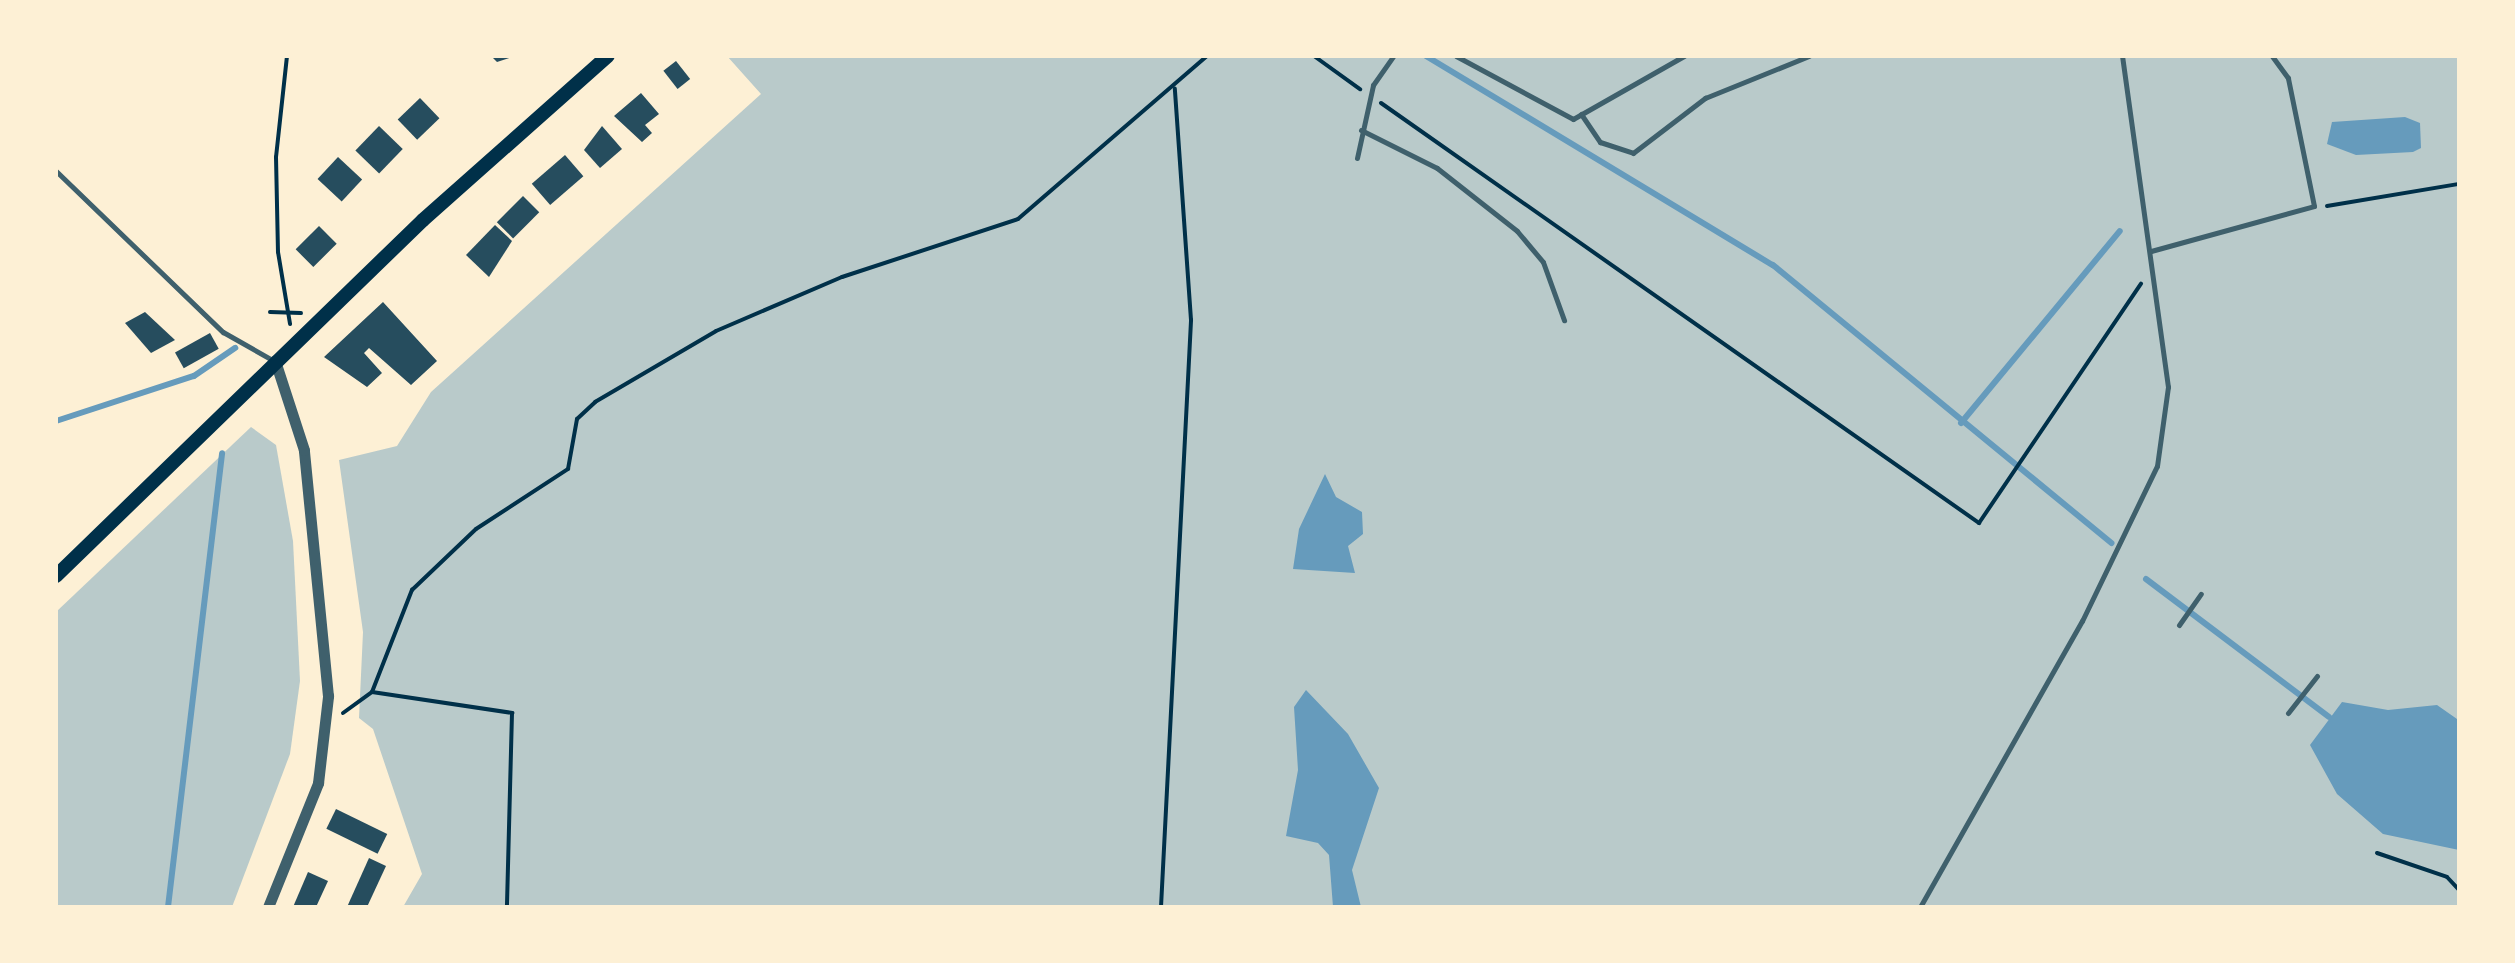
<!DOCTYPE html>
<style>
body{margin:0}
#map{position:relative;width:2515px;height:963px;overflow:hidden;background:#fdf0d5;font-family:"Noto Serif",serif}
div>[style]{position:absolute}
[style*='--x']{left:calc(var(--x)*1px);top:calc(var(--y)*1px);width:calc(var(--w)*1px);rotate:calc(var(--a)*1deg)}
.green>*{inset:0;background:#b9caca}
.water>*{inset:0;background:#669bbc}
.stream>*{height:6px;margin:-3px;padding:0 3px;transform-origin:3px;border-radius:3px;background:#669bbc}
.building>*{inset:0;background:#264d5e;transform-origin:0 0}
.path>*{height:4px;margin:-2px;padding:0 2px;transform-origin:2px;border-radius:2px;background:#003049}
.service>*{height:5px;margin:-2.5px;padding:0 2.5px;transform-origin:2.5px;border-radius:2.5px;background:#3f606c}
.tertiary>*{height:11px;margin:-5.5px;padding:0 5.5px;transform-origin:5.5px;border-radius:5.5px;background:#3f606c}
.primary>*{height:14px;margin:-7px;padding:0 7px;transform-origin:7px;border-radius:7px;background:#003049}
span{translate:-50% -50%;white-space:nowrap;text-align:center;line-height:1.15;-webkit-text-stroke:8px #fdf0d5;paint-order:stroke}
.frame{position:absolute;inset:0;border:58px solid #fdf0d5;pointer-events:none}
</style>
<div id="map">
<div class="green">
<div style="clip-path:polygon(727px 56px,2459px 56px,2459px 907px,403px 907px,422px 874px,373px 729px,359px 718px,363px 632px,339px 460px,397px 446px,431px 392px,761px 94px)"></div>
<div style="clip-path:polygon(251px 427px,276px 445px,293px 541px,300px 681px,290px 754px,232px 907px,56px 907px,56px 612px)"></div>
</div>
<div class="water">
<div style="clip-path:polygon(2405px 117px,2420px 123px,2421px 148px,2413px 152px,2356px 155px,2327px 144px,2332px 122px)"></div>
<div style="clip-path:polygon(1325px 474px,1336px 497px,1362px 512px,1363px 534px,1348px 546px,1355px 573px,1293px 569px,1299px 529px)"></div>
<div style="clip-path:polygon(1306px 690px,1348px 734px,1379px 788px,1352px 870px,1361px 907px,1333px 907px,1329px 855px,1318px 843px,1286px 836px,1298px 770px,1294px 707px)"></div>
<div style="clip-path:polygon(2342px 702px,2388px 710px,2437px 705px,2457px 719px,2459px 850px,2383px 834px,2337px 794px,2310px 745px)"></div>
</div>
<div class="stream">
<div style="--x:1426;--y:56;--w:405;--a:31.1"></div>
<div style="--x:1773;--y:265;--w:438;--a:39.4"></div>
<div style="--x:56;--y:421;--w:145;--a:-18.1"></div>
<div style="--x:194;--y:376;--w:50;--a:-34.3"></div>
<div style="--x:1961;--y:423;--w:249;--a:-50.4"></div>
<div style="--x:2146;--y:579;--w:229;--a:37"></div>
<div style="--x:168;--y:907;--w:457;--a:-83.2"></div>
</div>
<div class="building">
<div style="clip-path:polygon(491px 56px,515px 56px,497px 62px)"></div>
<div style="left:676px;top:61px;width:23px;height:16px;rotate:52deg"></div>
<div style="clip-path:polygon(641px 93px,659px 114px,645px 125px,652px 133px,642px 142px,614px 116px)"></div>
<div style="left:420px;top:98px;width:28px;height:31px;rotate:46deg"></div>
<div style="left:379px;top:126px;width:33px;height:34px;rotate:44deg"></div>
<div style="clip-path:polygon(602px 126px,622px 149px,600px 168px,584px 150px)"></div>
<div style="left:565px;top:155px;width:28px;height:44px;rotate:49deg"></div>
<div style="left:338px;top:157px;width:33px;height:30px;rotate:43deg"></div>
<div style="left:523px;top:196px;width:23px;height:37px;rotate:45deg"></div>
<div style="clip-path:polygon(495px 225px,512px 241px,489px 277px,466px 255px)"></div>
<div style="left:319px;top:226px;width:25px;height:33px;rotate:45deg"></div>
<div style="clip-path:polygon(383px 302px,437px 361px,411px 385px,369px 348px,364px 353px,382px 373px,367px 387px,324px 357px)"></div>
<div style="clip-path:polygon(145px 312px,175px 340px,151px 353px,125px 323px)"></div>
<div style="left:210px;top:333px;width:18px;height:40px;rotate:61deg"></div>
<div style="left:336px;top:809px;width:57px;height:22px;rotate:26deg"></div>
<div style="clip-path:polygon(369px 858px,386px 866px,367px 907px,347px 907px)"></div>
<div style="clip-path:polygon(308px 872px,328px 881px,316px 907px,293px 907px)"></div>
</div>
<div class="path">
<div style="--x:287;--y:56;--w:102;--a:96.2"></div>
<div style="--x:276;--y:157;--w:95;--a:88.8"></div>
<div style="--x:278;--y:252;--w:73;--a:80.5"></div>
<div style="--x:1314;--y:56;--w:57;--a:35.7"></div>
<div style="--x:1381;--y:103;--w:731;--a:35.08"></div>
<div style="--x:1979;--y:523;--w:289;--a:-55.9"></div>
<div style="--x:2327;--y:206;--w:134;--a:-9.5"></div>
<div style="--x:270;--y:312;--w:31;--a:2"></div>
<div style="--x:372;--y:692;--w:142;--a:8.5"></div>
<div style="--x:512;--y:713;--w:194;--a:91.5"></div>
<div style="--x:343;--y:713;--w:36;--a:-36"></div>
<div style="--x:372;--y:692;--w:110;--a:-68.6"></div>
<div style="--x:412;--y:590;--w:88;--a:-43.6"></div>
<div style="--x:476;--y:529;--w:110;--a:-33.1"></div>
<div style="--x:568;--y:469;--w:51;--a:-79.8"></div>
<div style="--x:577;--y:419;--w:25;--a:-43"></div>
<div style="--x:595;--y:402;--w:140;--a:-30.4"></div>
<div style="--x:716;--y:331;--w:137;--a:-23.2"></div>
<div style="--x:842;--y:277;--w:185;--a:-18.2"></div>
<div style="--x:1018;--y:219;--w:250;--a:-40.8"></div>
<div style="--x:2377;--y:853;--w:74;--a:18.9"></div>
<div style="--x:2447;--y:877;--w:18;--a:47"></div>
<div style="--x:1161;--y:907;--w:588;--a:-87.07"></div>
<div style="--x:1191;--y:320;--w:232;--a:-94"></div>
</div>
<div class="service">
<div style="--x:1456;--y:56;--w:133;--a:28.3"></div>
<div style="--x:1573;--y:119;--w:128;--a:-29.6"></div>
<div style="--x:1581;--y:114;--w:34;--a:56"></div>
<div style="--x:1600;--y:142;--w:35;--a:18"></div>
<div style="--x:1633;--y:153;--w:91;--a:-37.4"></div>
<div style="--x:1705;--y:98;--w:112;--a:-22"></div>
<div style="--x:1361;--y:130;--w:85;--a:26.6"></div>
<div style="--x:1437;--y:168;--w:102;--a:38.2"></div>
<div style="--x:1517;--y:231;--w:40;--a:50"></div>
<div style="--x:1543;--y:262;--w:62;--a:70.1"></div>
<div style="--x:1357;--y:158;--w:75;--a:-77.6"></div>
<div style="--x:1373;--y:85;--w:35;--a:-55"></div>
<div style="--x:56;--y:171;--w:232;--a:44"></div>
<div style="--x:223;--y:332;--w:59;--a:29.6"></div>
<div style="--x:2151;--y:251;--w:169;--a:-15.4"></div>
<div style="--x:2314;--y:206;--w:131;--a:-101.5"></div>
<div style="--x:2288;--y:78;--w:27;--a:-126"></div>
<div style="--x:2179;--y:625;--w:38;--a:-55"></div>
<div style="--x:2288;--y:713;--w:47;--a:-51.9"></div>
<div style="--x:1920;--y:907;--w:329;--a:-60.5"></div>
<div style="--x:2082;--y:621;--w:172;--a:-64.2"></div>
<div style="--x:2157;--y:466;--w:80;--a:-82.1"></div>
<div style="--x:2168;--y:387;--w:334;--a:-97.9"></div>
</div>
<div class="tertiary">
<div style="--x:268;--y:907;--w:134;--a:-68"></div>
<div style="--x:318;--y:783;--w:88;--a:-83.4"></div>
<div style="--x:328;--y:696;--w:247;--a:-95.6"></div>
<div style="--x:304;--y:450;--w:94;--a:-108"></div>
</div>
<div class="primary">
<div style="--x:56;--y:576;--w:511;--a:-44.13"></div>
<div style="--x:423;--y:220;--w:247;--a:-41.6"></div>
</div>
<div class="frame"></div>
</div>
